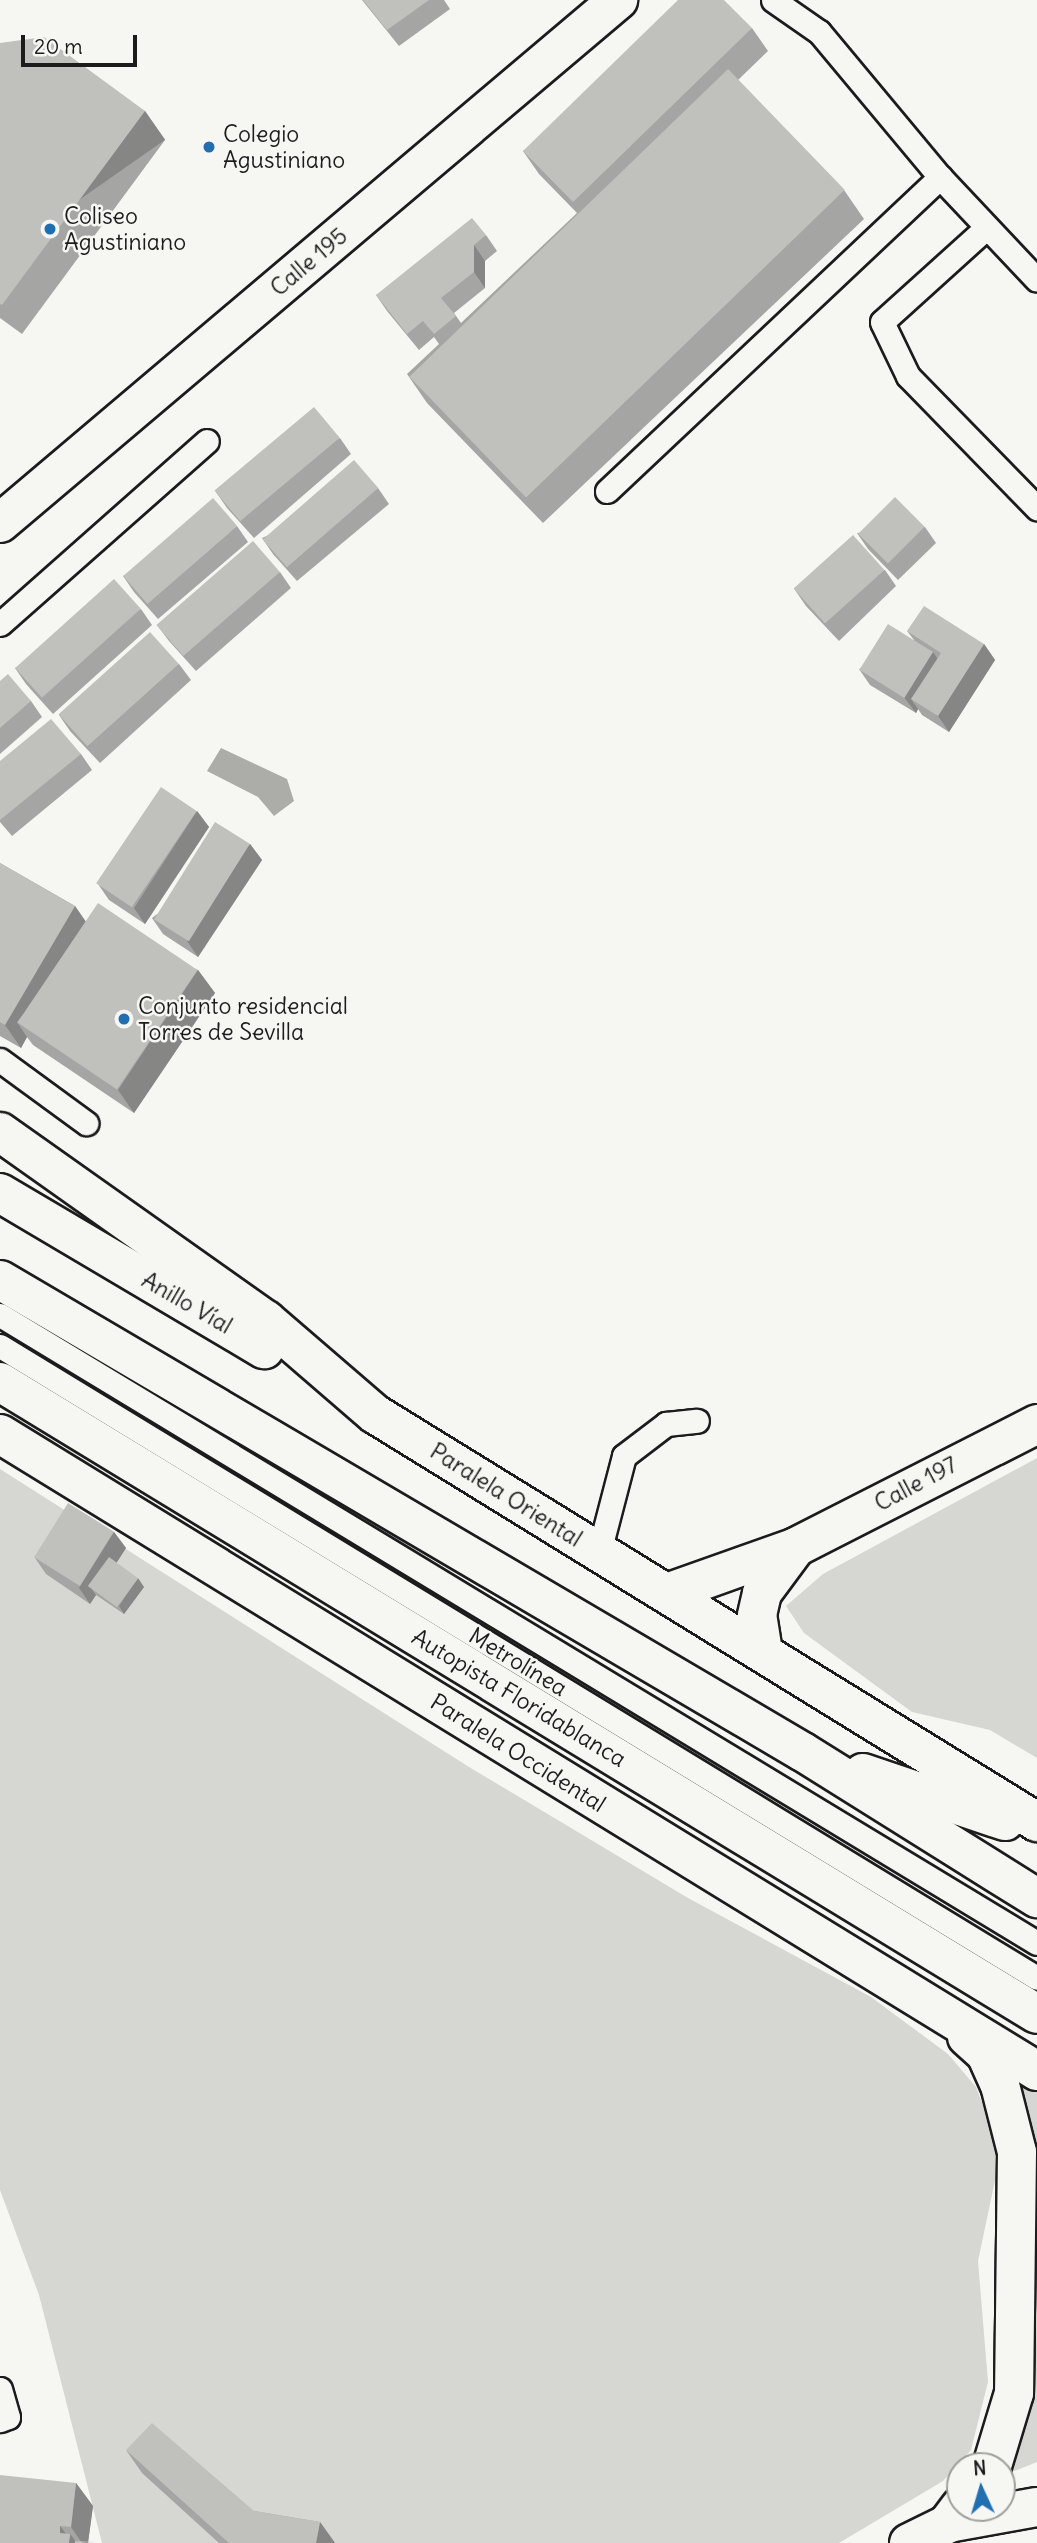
<!DOCTYPE html>
<meta charset="utf-8">
<style>
body{margin:0}
#map{position:relative;width:1037px;height:2543px;overflow:hidden;background:#f6f6f2;font-family:Delius,sans-serif}
div>[style]{position:absolute}
[style*='--x']{left:calc(var(--x)*1px);top:calc(var(--y)*1px);width:calc(var(--w)*1px);rotate:calc(var(--a)*1deg)}
.green>*{inset:0;background:#d6d6d2}
.water>*{inset:0;background:#acaca9}
.roads{filter:drop-shadow(2px 0 #1c1c1c) drop-shadow(-2px 0 #1c1c1c) drop-shadow(0 2px #1c1c1c) drop-shadow(0 -2px #1c1c1c)}
.lane>*{height:23px;margin:-11.5px;padding:0 11.5px;transform-origin:11.5px;border-radius:11.5px;background:#f6f6f2}
.street>*{height:38px;margin:-19px;padding:0 19px;transform-origin:19px;border-radius:19px;background:#f6f6f2}
.secondary>*{height:38px;margin:-19px;padding:0 19px;transform-origin:19px;border-radius:19px;background:#f6f6f2}
.highway>*{height:38px;margin:-19px;padding:0 19px;transform-origin:19px;border-radius:19px;background:#f6f6f2}
.wall>*{inset:0;background:#a5a5a3}
.shaded-wall>*{inset:0;background:#868684;transform-origin:0 0}
.building>*{inset:0;background:#c0c0bd;transform-origin:0 0}
.dots>*{width:19px;height:19px;translate:-50% -50%;box-sizing:border-box;border:4px solid #f6f6f2;border-radius:50%}
span{translate:-50% -50%;white-space:nowrap;text-align:center;line-height:1.15;-webkit-text-stroke:5px #f6f6f2;paint-order:stroke}
.poi-label{font-size:23px;color:#1c1c1c}
.left{translate:0 -50%;text-align:left}
.street-label{font-size:23px;color:#1c1c1c}
.north{position:absolute;left:946px;top:2452px;width:70px;height:70px;box-sizing:border-box;background:#f6f6f2;border:2px solid #9f9f9c;border-radius:50%;rotate:356deg;font-size:19px;font-weight:700;line-height:28px;text-align:center;color:#1c1c1c}
.north::after{content:'';display:block;margin:auto;width:24px;height:32px;background:#1f6fb2;clip-path:polygon(50% 0,100% 100%,50% 72%,0 100%)}
.scale{position:absolute;left:21px;top:35px;width:116px;height:32px;box-sizing:border-box;border:4px solid #1c1c1c;border-top:0;padding-left:9px;font-size:21px;line-height:24px;white-space:nowrap;color:#1c1c1c;-webkit-text-stroke:5px #f6f6f2;paint-order:stroke}
</style>
<div id="map">
<div class="green">
<div style="clip-path:polygon(1037px 1458px,1037px 1758px,990px 1730px,912px 1712px,804px 1633px,786px 1606px,823px 1574px)"></div>
<div style="clip-path:polygon(0 1469px,469px 1767px,688px 1898px,871px 1997px,948px 2054px,976px 2087px,1001px 2152px,978px 2261px,988px 2382px,971px 2450px,943px 2481px,839px 2543px,102px 2543px,39px 2295px,0 2190px)"></div>
<div style="clip-path:polygon(1021px 2078px,1037px 2088px,1037px 2146px,1029px 2122px)"></div>
<div style="clip-path:polygon(1037px 2230px,1037px 2462px,1012px 2472px,1035px 2378px)"></div>
</div>
<div class="water">
<div style="clip-path:polygon(221px 748px,287px 779px,294px 801px,274px 816px,258px 797px,207px 771px)"></div>
</div>
<div class="roads">
<div class="lane">
<div style="--x:940;--y:177;--w:141;--a:46.7"></div>
<div style="--x:986;--y:228;--w:140;--a:137.9"></div>
<div style="--x:882;--y:322;--w:60;--a:64.3"></div>
<div style="--x:908;--y:376;--w:185;--a:45.7"></div>
<div style="--x:607;--y:491;--w:458;--a:-43.3"></div>
<div style="--x:940;--y:177;--w:189;--a:-129.8"></div>
<div style="--x:819;--y:32;--w:56;--a:-145.2"></div>
<div style="--x:0;--y:624;--w:276;--a:-41.5"></div>
<div style="--x:0;--y:1060;--w:107;--a:36.2"></div>
<div style="--x:0;--y:1315;--w:1212;--a:31.2"></div>
<div style="--x:0;--y:1346;--w:1214;--a:31.36"></div>
<div style="--x:599;--y:1552;--w:99;--a:-75.4"></div>
<div style="--x:624;--y:1456;--w:53;--a:-37.3"></div>
<div style="--x:666;--y:1424;--w:31;--a:-6"></div>
<div style="--x:0;--y:2389;--w:29;--a:74"></div>
<div style="--x:8;--y:2417;--w:9;--a:159"></div>
</div>
<div class="street">
<div style="--x:0;--y:523;--w:810;--a:-40.24"></div>
<div style="--x:667;--y:1593;--w:137;--a:-19.6"></div>
<div style="--x:796;--y:1547;--w:271;--a:-27"></div>
<div style="--x:763;--y:1652;--w:37;--a:-99"></div>
<div style="--x:757;--y:1615;--w:23;--a:-77"></div>
<div style="--x:762;--y:1593;--w:57;--a:-53.5"></div>
</div>
<div class="secondary">
<div style="--x:948;--y:2523;--w:90;--a:-10.2"></div>
<div style="--x:909;--y:2543;--w:68;--a:-26.2"></div>
</div>
<div class="highway">
<div style="--x:0;--y:1132;--w:326;--a:35.3"></div>
<div style="--x:266;--y:1320;--w:144;--a:40.8"></div>
<div style="--x:375;--y:1414;--w:778;--a:31.65"></div>
<div style="--x:0;--y:1193;--w:307;--a:30.6"></div>
<div style="--x:0;--y:1280;--w:931;--a:30.45"></div>
<div style="--x:803;--y:1752;--w:276;--a:32"></div>
<div style="--x:0;--y:1382;--w:1214;--a:31.36"></div>
<div style="--x:0;--y:1434;--w:1217;--a:31.56"></div>
<div style="--x:863;--y:1773;--w:150;--a:18.7"></div>
<div style="--x:967;--y:2037;--w:25;--a:42"></div>
<div style="--x:986;--y:2054;--w:34;--a:66"></div>
<div style="--x:1000;--y:2085;--w:69;--a:75.8"></div>
<div style="--x:1017;--y:2152;--w:241;--a:90.7"></div>
<div style="--x:1014;--y:2393;--w:76;--a:106.8"></div>
<div style="--x:948;--y:2523;--w:20;--a:-53"></div>
</div>
</div>
<div class="wall">
<div style="clip-path:polygon(362px 0,444px 0,450px 9px,399px 46px)"></div>
<div style="clip-path:polygon(752px 28px,768px 51px,738px 80px,844px 190px,864px 219px,543px 523px,427px 403px,407px 374px,439px 344px,434px 337px,419px 350px,387px 311px,376px 295px,486px 235px,497px 251px,485px 261px,485px 288px,454px 313px,461px 323px,577px 213px,539px 174px,523px 151px)"></div>
<div style="clip-path:polygon(0 43px,145px 111px,165px 140px,22px 334px,0 318px)"></div>
<div style="clip-path:polygon(340px 438px,351px 454px,254px 538px,227px 508px,216px 492px)"></div>
<div style="clip-path:polygon(378px 488px,389px 504px,297px 581px,273px 554px,262px 538px)"></div>
<div style="clip-path:polygon(237px 526px,248px 542px,158px 619px,134px 592px,123px 576px)"></div>
<div style="clip-path:polygon(925px 527px,936px 543px,898px 580px,868px 549px,857px 533px)"></div>
<div style="clip-path:polygon(885px 570px,896px 586px,839px 641px,806px 606px,795px 590px)"></div>
<div style="clip-path:polygon(280px 572px,291px 588px,196px 671px,169px 641px,157px 625px)"></div>
<div style="clip-path:polygon(141px 609px,152px 625px,53px 714px,26px 684px,15px 668px)"></div>
<div style="clip-path:polygon(907px 631px,984px 644px,995px 660px,949px 732px,922px 715px,918px 709px,916px 713px,870px 685px,859px 669px,914px 640px)"></div>
<div style="clip-path:polygon(179px 664px,191px 680px,100px 763px,70px 731px,59px 715px)"></div>
<div style="clip-path:polygon(0 681px,31px 701px,42px 717px,0 754px)"></div>
<div style="clip-path:polygon(81px 754px,92px 770px,12px 836px,0 822px,0 761px)"></div>
<div style="clip-path:polygon(197px 811px,209px 827px,145px 924px,109px 900px,98px 884px)"></div>
<div style="clip-path:polygon(250px 844px,262px 860px,198px 957px,163px 934px,152px 918px)"></div>
<div style="clip-path:polygon(0 863px,75px 906px,85px 921px,198px 970px,215px 993px,134px 1113px,33px 1045px,27px 1037px,21px 1048px,0 1036px)"></div>
<div style="clip-path:polygon(114px 1532px,126px 1548px,116px 1563px,144px 1587px,124px 1614px,96px 1595px,90px 1604px,46px 1574px,35px 1558px)"></div>
<div style="clip-path:polygon(126px 2450px,254px 2511px,320px 2522px,335px 2543px,219px 2543px,142px 2473px)"></div>
<div style="clip-path:polygon(76px 2483px,93px 2506px,88px 2542px,0 2543px)"></div>
</div>
<div class="shaded-wall">
<div style="left:145px;top:111px;width:35px;height:241px;rotate:55deg"></div>
<div style="clip-path:polygon(474px 245px,485px 261px,485px 288px,474px 272px)"></div>
<div style="clip-path:polygon(984px 644px,995px 660px,949px 732px,938px 716px)"></div>
<div style="clip-path:polygon(933px 652px,944px 668px,911px 699px,918px 709px,916px 713px,904px 697px)"></div>
<div style="clip-path:polygon(197px 811px,209px 827px,145px 924px,134px 908px)"></div>
<div style="clip-path:polygon(250px 844px,262px 860px,198px 957px,187px 941px)"></div>
<div style="clip-path:polygon(75px 906px,91px 929px,17px 1022px,27px 1037px,21px 1048px,5px 1025px)"></div>
<div style="clip-path:polygon(198px 970px,215px 993px,134px 1113px,118px 1090px)"></div>
<div style="clip-path:polygon(114px 1532px,126px 1548px,98px 1592px,90px 1587px,96px 1595px,90px 1604px,79px 1588px)"></div>
<div style="clip-path:polygon(138px 1578px,144px 1587px,124px 1614px,119px 1606px)"></div>
<div style="clip-path:polygon(76px 2483px,93px 2506px,88px 2543px,82px 2543px,71px 2527px)"></div>
<div style="clip-path:polygon(320px 2522px,335px 2543px,316px 2543px)"></div>
<div style="clip-path:polygon(60px 2526px,70px 2539px,70px 2534px,77px 2543px,67px 2543px,60px 2533px)"></div>
</div>
<div class="building">
<div style="clip-path:polygon(363px 0,429px 0,387px 30px)"></div>
<div style="clip-path:polygon(678px 0,724px 0,752px 28px,573px 202px,523px 151px)"></div>
<div style="clip-path:polygon(44px 37px,145px 111px,2px 305px,0 304px,0 43px)"></div>
<div style="left:728px;top:69px;width:168px;height:443px;rotate:46deg"></div>
<div style="clip-path:polygon(472px 218px,486px 235px,474px 245px,474px 272px,441px 298px,456px 316px,434px 334px,423px 321px,407px 334px,376px 295px)"></div>
<div style="left:314px;top:407px;width:40px;height:130px;rotate:50deg"></div>
<div style="left:354px;top:460px;width:37px;height:121px;rotate:49deg"></div>
<div style="left:895px;top:497px;width:42px;height:52px;rotate:45deg"></div>
<div style="left:213px;top:498px;width:37px;height:119px;rotate:49deg"></div>
<div style="left:853px;top:535px;width:47px;height:80px;rotate:48deg"></div>
<div style="left:253px;top:541px;width:41px;height:128px;rotate:49deg"></div>
<div style="left:114px;top:579px;width:40px;height:133px;rotate:48deg"></div>
<div style="clip-path:polygon(924px 606px,984px 644px,938px 716px,911px 699px,941px 653px,907px 631px)"></div>
<div style="left:888px;top:624px;width:53px;height:54px;rotate:32deg"></div>
<div style="left:150px;top:632px;width:43px;height:123px;rotate:48deg"></div>
<div style="clip-path:polygon(8px 674px,31px 701px,0 728px,0 681px)"></div>
<div style="clip-path:polygon(51px 719px,81px 754px,0 820px,0 761px)"></div>
<div style="left:161px;top:787px;width:43px;height:116px;rotate:34deg"></div>
<div style="left:215px;top:822px;width:41px;height:115px;rotate:32deg"></div>
<div style="clip-path:polygon(0 863px,75px 906px,5px 1025px,0 1022px)"></div>
<div style="left:98px;top:903px;width:120px;height:144px;rotate:34deg"></div>
<div style="left:68px;top:1503px;width:54px;height:64px;rotate:32deg"></div>
<div style="left:109px;top:1557px;width:36px;height:36px;rotate:36deg"></div>
<div style="clip-path:polygon(152px 2423px,254px 2511px,320px 2522px,316px 2543px,229px 2543px,126px 2450px)"></div>
<div style="clip-path:polygon(0 2475px,76px 2483px,71px 2527px,60px 2526px,60px 2533px,70px 2534px,69px 2543px,0 2543px)"></div>
<div style="clip-path:polygon(75px 2541px,95px 2542px,75px 2543px)"></div>
</div>
<div class="dots">
<div style="left:209px;top:147px;background:#1f6fb2"></div>
<div style="left:50px;top:229px;background:#1f6fb2"></div>
<div style="left:124px;top:1019px;background:#1f6fb2"></div>
</div>
<div class="poi-label">
<span class="left" style="left:223px;top:147px">Colegio<br>Agustiniano</span>
<span class="left" style="left:64px;top:229px">Coliseo<br>Agustiniano</span>
<span class="left" style="left:138px;top:1019px">Conjunto residencial<br>Torres de Sevilla</span>
</div>
<div class="street-label">
<span style="left:309px;top:262px;rotate:-40deg">Calle 195</span>
<span style="left:187px;top:1303px;rotate:30deg">Anillo Víal</span>
<span style="left:916px;top:1484px;rotate:-28deg">Calle 197</span>
<span style="left:506px;top:1495px;rotate:32deg">Paralela Oriental</span>
<span style="left:518px;top:1662px;rotate:31deg">Metrolínea</span>
<span style="left:519px;top:1698px;rotate:31deg">Autopista Floridablanca</span>
<span style="left:518px;top:1753px;rotate:32deg">Paralela Occidental</span>
</div>
<div class="north">N</div>
<div class="scale">20 m</div>
</div>
